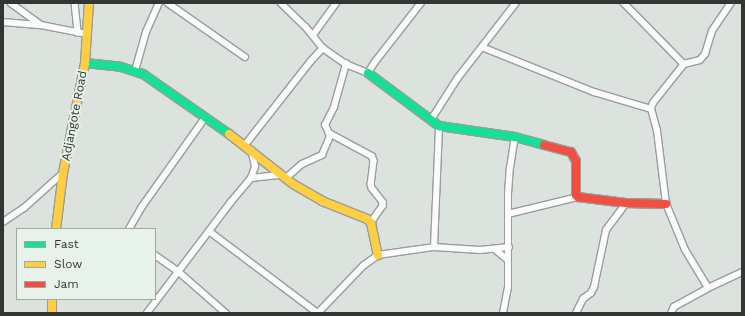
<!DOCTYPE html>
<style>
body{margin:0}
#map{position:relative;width:745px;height:316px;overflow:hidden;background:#dce2de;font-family:"Work Sans",sans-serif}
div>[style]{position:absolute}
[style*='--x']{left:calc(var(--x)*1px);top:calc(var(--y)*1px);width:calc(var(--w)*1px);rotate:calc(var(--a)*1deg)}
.roads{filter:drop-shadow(1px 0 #999d9a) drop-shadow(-1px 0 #999d9a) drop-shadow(0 1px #999d9a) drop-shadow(0 -1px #999d9a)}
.street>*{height:5.5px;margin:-2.75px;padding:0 2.75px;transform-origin:2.75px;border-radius:2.75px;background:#fafbfa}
.fast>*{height:8px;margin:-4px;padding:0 4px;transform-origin:4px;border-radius:4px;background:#16e098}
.slow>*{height:8px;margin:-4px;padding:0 4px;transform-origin:4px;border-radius:4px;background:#ffcf43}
.jam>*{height:8px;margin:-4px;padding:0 4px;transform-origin:4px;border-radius:4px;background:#f24e42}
span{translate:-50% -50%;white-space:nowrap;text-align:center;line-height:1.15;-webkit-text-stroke:4px #e7f2ea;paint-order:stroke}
.street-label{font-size:12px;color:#333734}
.frame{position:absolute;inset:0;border:4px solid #333734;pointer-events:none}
.legend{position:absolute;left:16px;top:228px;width:140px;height:72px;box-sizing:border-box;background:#e7f2ea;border:1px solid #9fa7a1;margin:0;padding:5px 7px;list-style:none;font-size:12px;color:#333734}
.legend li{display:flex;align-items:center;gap:8px;height:20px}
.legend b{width:20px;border:1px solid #9fa7a1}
</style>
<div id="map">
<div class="roads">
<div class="street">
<div style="--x:11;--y:3;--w:37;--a:36"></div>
<div style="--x:75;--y:3;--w:30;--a:84"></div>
<div style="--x:168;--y:3;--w:94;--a:35"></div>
<div style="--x:281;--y:3;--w:35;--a:44"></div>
<div style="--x:306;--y:27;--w:27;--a:51"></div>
<div style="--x:323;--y:48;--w:28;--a:35"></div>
<div style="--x:346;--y:64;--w:24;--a:22"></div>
<div style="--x:368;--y:73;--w:13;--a:-58"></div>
<div style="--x:375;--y:62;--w:75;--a:-52.1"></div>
<div style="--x:624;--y:3;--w:86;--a:45.5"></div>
<div style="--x:3;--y:22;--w:38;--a:5"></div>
<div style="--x:41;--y:25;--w:47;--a:11.1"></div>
<div style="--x:313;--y:35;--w:39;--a:-54"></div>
<div style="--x:482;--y:47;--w:121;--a:21.9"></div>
<div style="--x:594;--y:92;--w:59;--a:16.6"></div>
<div style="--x:135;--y:71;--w:41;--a:-74.2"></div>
<div style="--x:146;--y:32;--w:32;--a:-66"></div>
<div style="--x:431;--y:120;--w:49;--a:-57.6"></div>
<div style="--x:457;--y:79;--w:96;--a:-52.2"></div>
<div style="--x:329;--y:133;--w:49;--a:28.1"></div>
<div style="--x:372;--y:156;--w:5;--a:68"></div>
<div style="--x:374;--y:161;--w:23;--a:97"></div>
<div style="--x:371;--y:184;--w:4;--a:76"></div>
<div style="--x:372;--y:188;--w:18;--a:52"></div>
<div style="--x:383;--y:202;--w:4;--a:90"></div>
<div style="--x:383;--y:206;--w:21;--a:125"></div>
<div style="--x:245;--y:145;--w:105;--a:-51.9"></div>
<div style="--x:310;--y:62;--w:19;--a:-47"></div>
<div style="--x:251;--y:178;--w:30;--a:-6"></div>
<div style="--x:286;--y:178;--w:21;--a:-41"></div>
<div style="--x:302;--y:164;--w:22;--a:-24"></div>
<div style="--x:322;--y:155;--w:21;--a:-67"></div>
<div style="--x:330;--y:136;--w:12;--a:-114"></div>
<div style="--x:325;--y:125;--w:20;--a:-63"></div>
<div style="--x:334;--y:107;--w:45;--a:-74.4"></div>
<div style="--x:508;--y:214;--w:72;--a:-13.7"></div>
<div style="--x:3;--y:222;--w:25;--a:-34"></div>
<div style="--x:24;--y:208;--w:52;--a:-41.9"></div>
<div style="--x:129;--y:229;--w:24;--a:-60"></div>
<div style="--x:141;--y:208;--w:110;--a:-54.6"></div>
<div style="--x:209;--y:231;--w:136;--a:37"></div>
<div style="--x:434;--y:247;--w:121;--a:-87.6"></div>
<div style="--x:495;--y:249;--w:17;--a:40"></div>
<div style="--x:155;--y:255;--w:28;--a:35"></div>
<div style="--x:178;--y:271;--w:64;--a:41.2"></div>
<div style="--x:708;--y:288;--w:44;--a:-121.2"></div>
<div style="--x:685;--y:250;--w:50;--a:-112.4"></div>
<div style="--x:666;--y:204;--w:74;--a:-97"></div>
<div style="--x:657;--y:131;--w:23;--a:-105"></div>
<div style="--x:651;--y:109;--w:6;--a:-72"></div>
<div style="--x:653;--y:103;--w:50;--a:-51.5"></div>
<div style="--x:684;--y:64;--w:16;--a:-14"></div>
<div style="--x:700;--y:60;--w:8;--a:-50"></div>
<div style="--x:705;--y:54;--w:24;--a:-73"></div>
<div style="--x:712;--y:31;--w:34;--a:-56"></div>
<div style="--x:147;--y:313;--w:139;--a:-52.9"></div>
<div style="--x:231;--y:202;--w:31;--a:-50"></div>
<div style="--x:251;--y:178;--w:12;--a:-70"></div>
<div style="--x:255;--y:167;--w:17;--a:-103"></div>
<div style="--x:318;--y:313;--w:65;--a:-46.2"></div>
<div style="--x:363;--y:266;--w:19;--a:-36"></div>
<div style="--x:378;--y:255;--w:57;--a:-8.1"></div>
<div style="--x:434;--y:247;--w:46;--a:3.7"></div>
<div style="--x:480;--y:250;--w:29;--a:-6"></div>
<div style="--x:503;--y:313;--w:26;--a:-79"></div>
<div style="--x:508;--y:287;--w:93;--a:-90"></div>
<div style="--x:508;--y:194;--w:26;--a:-86"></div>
<div style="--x:510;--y:168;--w:31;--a:-81"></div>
<div style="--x:576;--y:313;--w:16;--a:-63"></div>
<div style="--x:583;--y:299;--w:10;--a:-37"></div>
<div style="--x:591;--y:293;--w:7;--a:-63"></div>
<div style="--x:594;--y:287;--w:58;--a:-78.1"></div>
<div style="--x:606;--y:230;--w:34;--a:-53"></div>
<div style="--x:671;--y:313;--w:7;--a:-63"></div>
<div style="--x:674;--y:307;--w:39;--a:-29"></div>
<div style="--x:708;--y:288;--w:38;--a:-25"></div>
</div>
<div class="fast">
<div style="--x:85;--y:63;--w:36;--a:6"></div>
<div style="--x:121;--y:67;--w:23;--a:18"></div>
<div style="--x:143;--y:74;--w:105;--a:34.9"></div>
<div style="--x:368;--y:73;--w:89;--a:36.7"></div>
<div style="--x:439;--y:126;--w:77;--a:8.2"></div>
<div style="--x:515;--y:137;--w:30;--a:15"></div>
</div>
<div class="slow">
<div style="--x:229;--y:134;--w:81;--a:38"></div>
<div style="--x:293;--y:184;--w:34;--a:30"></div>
<div style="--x:322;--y:201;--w:48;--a:21.8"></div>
<div style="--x:367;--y:219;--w:6;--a:45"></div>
<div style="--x:371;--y:223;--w:33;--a:78"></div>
<div style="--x:56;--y:229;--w:56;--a:-82.9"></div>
<div style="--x:63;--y:173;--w:112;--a:-78.7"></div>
<div style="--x:85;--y:63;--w:60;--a:-86.2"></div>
<div style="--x:52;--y:299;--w:14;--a:90"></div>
</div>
<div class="jam">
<div style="--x:544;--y:145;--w:28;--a:15"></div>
<div style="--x:571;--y:152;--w:10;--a:61"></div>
<div style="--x:576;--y:161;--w:34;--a:90"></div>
<div style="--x:576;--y:195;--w:3;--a:45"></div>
<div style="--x:578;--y:197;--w:48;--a:7.1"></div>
<div style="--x:626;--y:203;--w:40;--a:1.4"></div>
</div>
</div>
<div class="street-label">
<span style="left:75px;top:116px;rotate:-79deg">Adjangote Road</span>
</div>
<div class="frame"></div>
<ul class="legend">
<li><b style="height:5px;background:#16e098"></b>Fast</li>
<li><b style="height:5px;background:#ffcf43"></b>Slow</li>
<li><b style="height:5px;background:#f24e42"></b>Jam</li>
</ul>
</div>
